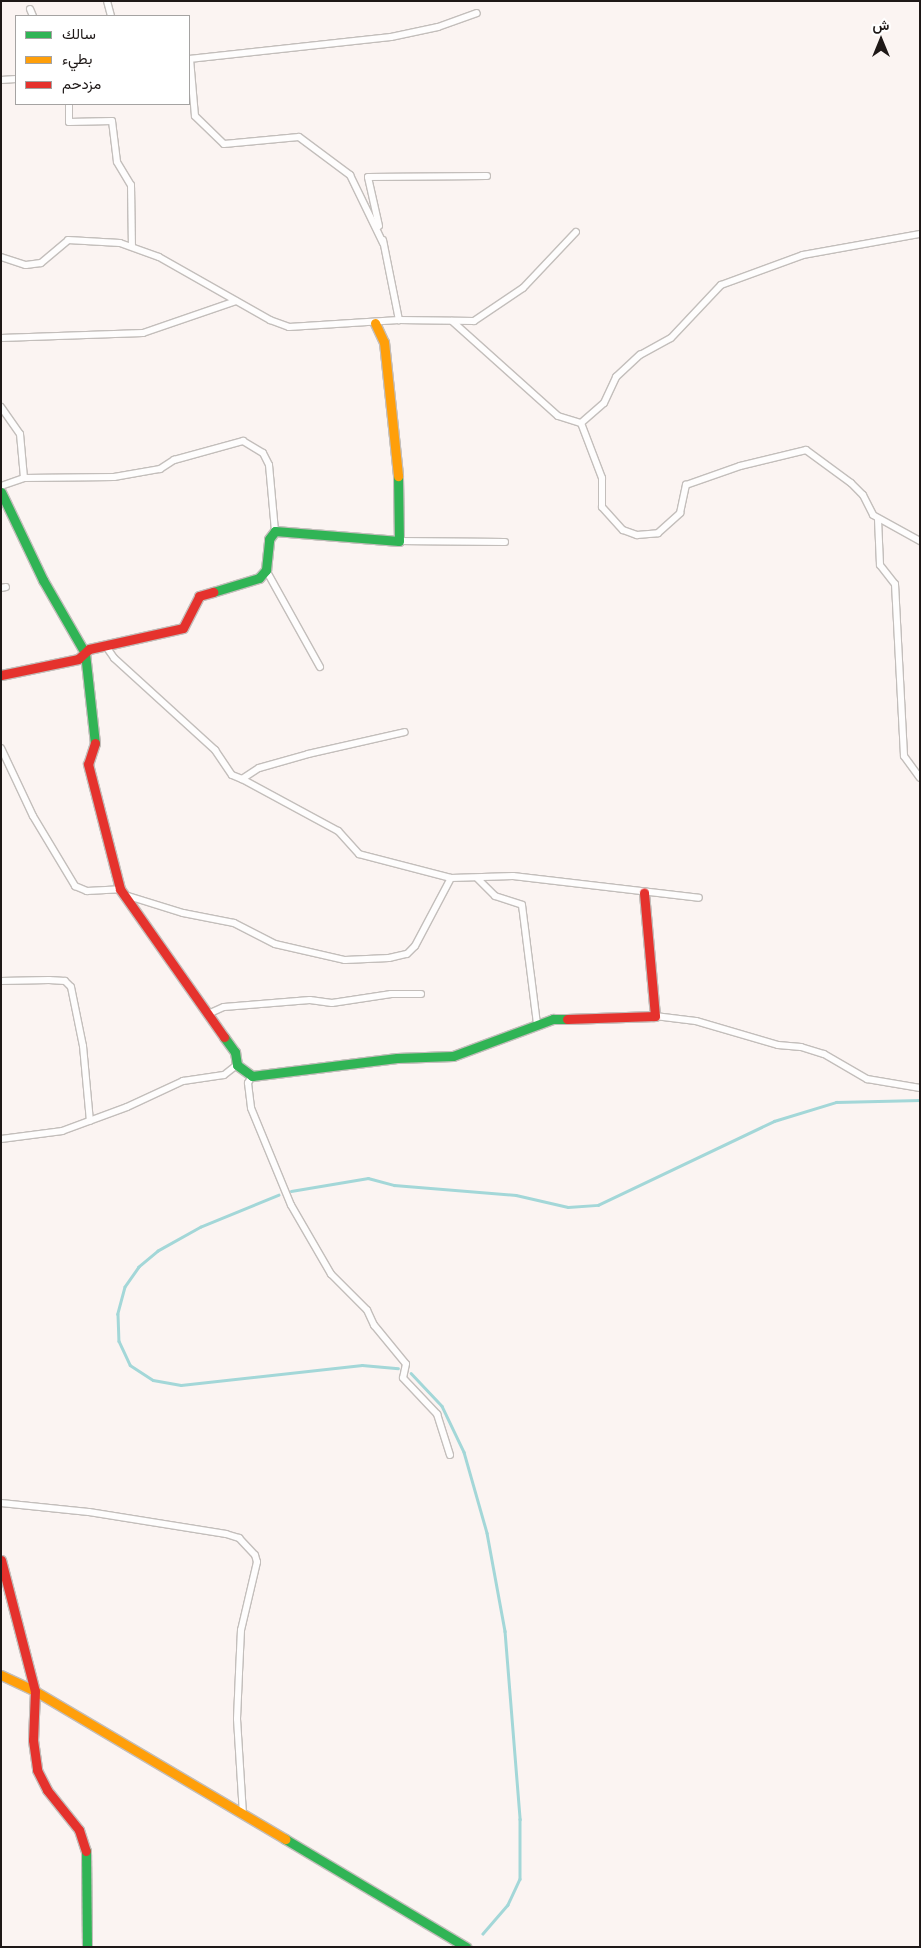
<!DOCTYPE html>
<meta charset="utf-8">
<style>
body{margin:0}
#map{position:relative;width:921px;height:1948px;overflow:hidden;background:#fbf4f2;font-family:"Titillium Web",Vazirmatn,sans-serif}
div>[style]{position:absolute}
[style*='--x']{left:calc(var(--x)*1px);top:calc(var(--y)*1px);width:calc(var(--w)*1px);rotate:calc(var(--a)*1deg)}
.stream>*{height:2.5px;margin:-1.25px;padding:0 1.25px;transform-origin:1.25px;border-radius:1.25px;background:#a3d7d8}
.roads{filter:drop-shadow(1px 0 #c3bebb) drop-shadow(-1px 0 #c3bebb) drop-shadow(0 1px #c3bebb) drop-shadow(0 -1px #c3bebb)}
.street>*{height:6px;margin:-3px;padding:0 3px;transform-origin:3px;border-radius:3px;background:#fefdfd}
.fast>*{height:9px;margin:-4.5px;padding:0 4.5px;transform-origin:4.5px;border-radius:4.5px;background:#30b455}
.slow>*{height:9px;margin:-4.5px;padding:0 4.5px;transform-origin:4.5px;border-radius:4.5px;background:#ff9f0a}
.jam>*{height:9px;margin:-4.5px;padding:0 4.5px;transform-origin:4.5px;border-radius:4.5px;background:#e5322d}
span{translate:-50% -50%;white-space:nowrap;text-align:center;line-height:1.15;-webkit-text-stroke:5px #fff;paint-order:stroke}
.frame{position:absolute;inset:0;border:2px solid #1e1817;pointer-events:none}
.legend{position:absolute;left:15px;top:15px;width:175px;height:90px;box-sizing:border-box;background:#fff;border:1px solid #a5a3a2;margin:0;padding:6px 9px;list-style:none;font-size:15px;color:#1e1817}
.legend li{display:flex;align-items:center;gap:10px;height:25px}
.legend b{width:25px;border:1px solid #a5a3a2}
.north{position:absolute;left:856px;top:15px;width:50px;height:50px;-webkit-text-stroke:4px #fff;paint-order:stroke;rotate:0deg;font-size:14px;font-weight:700;line-height:20px;text-align:center;color:#1e1817}
.north::after{content:'';display:block;margin:auto;width:18px;height:22px;background:#1e1817;clip-path:polygon(50% 0,100% 100%,50% 72%,0 100%)}
</style>
<div id="map">
<div class="stream">
<div style="--x:291;--y:1191;--w:78;--a:-9.6"></div>
<div style="--x:368;--y:1178;--w:27;--a:15"></div>
<div style="--x:394;--y:1185;--w:122;--a:4.7"></div>
<div style="--x:516;--y:1195;--w:53;--a:13"></div>
<div style="--x:568;--y:1207;--w:30;--a:-4"></div>
<div style="--x:598;--y:1205;--w:195;--a:-25.5"></div>
<div style="--x:774;--y:1121;--w:65;--a:-17"></div>
<div style="--x:836;--y:1102;--w:84;--a:-1.4"></div>
<div style="--x:279;--y:1195;--w:84;--a:157.7"></div>
<div style="--x:201;--y:1227;--w:49;--a:150.8"></div>
<div style="--x:158;--y:1251;--w:25;--a:140"></div>
<div style="--x:139;--y:1267;--w:24;--a:125"></div>
<div style="--x:125;--y:1287;--w:28;--a:105"></div>
<div style="--x:118;--y:1314;--w:27;--a:88"></div>
<div style="--x:119;--y:1341;--w:26;--a:65"></div>
<div style="--x:130;--y:1365;--w:27;--a:33"></div>
<div style="--x:153;--y:1380;--w:28;--a:10"></div>
<div style="--x:181;--y:1385;--w:182;--a:-6.3"></div>
<div style="--x:362;--y:1365;--w:36;--a:5"></div>
<div style="--x:411;--y:1373;--w:45;--a:46.8"></div>
<div style="--x:442;--y:1406;--w:51;--a:64.4"></div>
<div style="--x:464;--y:1452;--w:84;--a:74.1"></div>
<div style="--x:487;--y:1533;--w:100;--a:79.6"></div>
<div style="--x:505;--y:1631;--w:189;--a:85.4"></div>
<div style="--x:520;--y:1819;--w:60;--a:90"></div>
<div style="--x:520;--y:1879;--w:29;--a:115"></div>
<div style="--x:508;--y:1905;--w:38;--a:131"></div>
</div>
<div class="roads">
<div class="street">
<div style="--x:107;--y:1;--w:16;--a:75"></div>
<div style="--x:30;--y:9;--w:8;--a:67"></div>
<div style="--x:189;--y:59;--w:203;--a:-6.2"></div>
<div style="--x:391;--y:37;--w:48;--a:-12"></div>
<div style="--x:438;--y:27;--w:41;--a:-19.7"></div>
<div style="--x:190;--y:59;--w:57;--a:85"></div>
<div style="--x:195;--y:116;--w:40;--a:44"></div>
<div style="--x:224;--y:144;--w:75;--a:-5.3"></div>
<div style="--x:299;--y:137;--w:64;--a:36.7"></div>
<div style="--x:350;--y:175;--w:76;--a:64.1"></div>
<div style="--x:1;--y:80;--w:15;--a:-4"></div>
<div style="--x:69;--y:104;--w:18;--a:90"></div>
<div style="--x:69;--y:122;--w:43;--a:-1.3"></div>
<div style="--x:112;--y:121;--w:41;--a:83"></div>
<div style="--x:117;--y:162;--w:27;--a:59"></div>
<div style="--x:131;--y:185;--w:61;--a:89.1"></div>
<div style="--x:379;--y:226;--w:50;--a:-102.7"></div>
<div style="--x:368;--y:177;--w:119;--a:-0.5"></div>
<div style="--x:383;--y:240;--w:82;--a:78.7"></div>
<div style="--x:1;--y:257;--w:26;--a:18"></div>
<div style="--x:26;--y:265;--w:15;--a:-8"></div>
<div style="--x:41;--y:263;--w:35;--a:-40"></div>
<div style="--x:68;--y:240;--w:52;--a:3.3"></div>
<div style="--x:120;--y:243;--w:41;--a:19.7"></div>
<div style="--x:159;--y:257;--w:128;--a:29.6"></div>
<div style="--x:270;--y:320;--w:20;--a:20"></div>
<div style="--x:289;--y:327;--w:110;--a:-3.6"></div>
<div style="--x:399;--y:320;--w:75;--a:0.8"></div>
<div style="--x:474;--y:321;--w:59;--a:-34"></div>
<div style="--x:523;--y:288;--w:77;--a:-46.6"></div>
<div style="--x:452;--y:321;--w:142;--a:41.9"></div>
<div style="--x:558;--y:416;--w:24;--a:17"></div>
<div style="--x:581;--y:423;--w:59;--a:69.1"></div>
<div style="--x:602;--y:478;--w:29;--a:90"></div>
<div style="--x:602;--y:507;--w:31;--a:48"></div>
<div style="--x:623;--y:530;--w:15;--a:20"></div>
<div style="--x:637;--y:535;--w:21;--a:-5"></div>
<div style="--x:658;--y:533;--w:30;--a:-42"></div>
<div style="--x:680;--y:513;--w:29;--a:-78"></div>
<div style="--x:686;--y:485;--w:57;--a:-19.4"></div>
<div style="--x:740;--y:466;--w:68;--a:-13.6"></div>
<div style="--x:806;--y:450;--w:56;--a:36.3"></div>
<div style="--x:851;--y:483;--w:17;--a:45"></div>
<div style="--x:863;--y:495;--w:22;--a:63"></div>
<div style="--x:873;--y:515;--w:54;--a:29"></div>
<div style="--x:1;--y:338;--w:142;--a:-2"></div>
<div style="--x:143;--y:333;--w:98;--a:-19"></div>
<div style="--x:1;--y:407;--w:33;--a:55"></div>
<div style="--x:20;--y:434;--w:44;--a:84.8"></div>
<div style="--x:581;--y:423;--w:30;--a:-41"></div>
<div style="--x:604;--y:403;--w:29;--a:-65"></div>
<div style="--x:616;--y:377;--w:33;--a:-43"></div>
<div style="--x:640;--y:355;--w:35;--a:-29"></div>
<div style="--x:671;--y:338;--w:73;--a:-46.7"></div>
<div style="--x:721;--y:285;--w:87;--a:-20.1"></div>
<div style="--x:803;--y:255;--w:119;--a:-10.2"></div>
<div style="--x:1;--y:486;--w:24;--a:-19"></div>
<div style="--x:24;--y:478;--w:90;--a:-0.6"></div>
<div style="--x:114;--y:477;--w:47;--a:-9.9"></div>
<div style="--x:160;--y:469;--w:17;--a:-33"></div>
<div style="--x:174;--y:460;--w:72;--a:-15.4"></div>
<div style="--x:243;--y:441;--w:23;--a:31"></div>
<div style="--x:263;--y:453;--w:13;--a:63"></div>
<div style="--x:269;--y:465;--w:66;--a:84.8"></div>
<div style="--x:878;--y:519;--w:46;--a:87.5"></div>
<div style="--x:880;--y:565;--w:24;--a:52"></div>
<div style="--x:895;--y:584;--w:172;--a:87"></div>
<div style="--x:904;--y:756;--w:27;--a:54"></div>
<div style="--x:399;--y:541;--w:106;--a:0.5"></div>
<div style="--x:266;--y:570;--w:111;--a:60.9"></div>
<div style="--x:1;--y:588;--w:5;--a:-11"></div>
<div style="--x:105;--y:645;--w:16;--a:55"></div>
<div style="--x:114;--y:658;--w:137;--a:42.3"></div>
<div style="--x:215;--y:750;--w:30;--a:56"></div>
<div style="--x:232;--y:775;--w:11;--a:22"></div>
<div style="--x:242;--y:779;--w:20;--a:-33"></div>
<div style="--x:259;--y:768;--w:51;--a:-15.9"></div>
<div style="--x:308;--y:754;--w:99;--a:-12.8"></div>
<div style="--x:1;--y:748;--w:75;--a:64.8"></div>
<div style="--x:33;--y:816;--w:82;--a:59"></div>
<div style="--x:75;--y:886;--w:13;--a:23"></div>
<div style="--x:87;--y:891;--w:33;--a:-3"></div>
<div style="--x:451;--y:878;--w:62;--a:-1.8"></div>
<div style="--x:513;--y:876;--w:187;--a:6.7"></div>
<div style="--x:478;--y:879;--w:24;--a:45"></div>
<div style="--x:495;--y:896;--w:28;--a:18"></div>
<div style="--x:522;--y:905;--w:119;--a:82.8"></div>
<div style="--x:125;--y:895;--w:61;--a:17.2"></div>
<div style="--x:183;--y:913;--w:52;--a:11.1"></div>
<div style="--x:234;--y:923;--w:46;--a:27.1"></div>
<div style="--x:275;--y:944;--w:72;--a:12.9"></div>
<div style="--x:345;--y:960;--w:44;--a:-2.6"></div>
<div style="--x:389;--y:958;--w:18;--a:-13"></div>
<div style="--x:407;--y:954;--w:11;--a:-45"></div>
<div style="--x:415;--y:946;--w:77;--a:-62.1"></div>
<div style="--x:451;--y:878;--w:95;--a:-165.4"></div>
<div style="--x:359;--y:854;--w:31;--a:-132"></div>
<div style="--x:338;--y:831;--w:109;--a:-151.6"></div>
<div style="--x:1;--y:981;--w:48;--a:-1.2"></div>
<div style="--x:49;--y:980;--w:16;--a:4"></div>
<div style="--x:65;--y:981;--w:8;--a:45"></div>
<div style="--x:71;--y:987;--w:60;--a:78.5"></div>
<div style="--x:83;--y:1046;--w:75;--a:84.7"></div>
<div style="--x:208;--y:1014;--w:17;--a:-24"></div>
<div style="--x:224;--y:1007;--w:86;--a:-4.7"></div>
<div style="--x:310;--y:1000;--w:22;--a:8"></div>
<div style="--x:332;--y:1003;--w:60;--a:-8.7"></div>
<div style="--x:391;--y:994;--w:30;--a:0"></div>
<div style="--x:655;--y:1016;--w:41;--a:7"></div>
<div style="--x:696;--y:1021;--w:85;--a:16.3"></div>
<div style="--x:778;--y:1045;--w:23;--a:5"></div>
<div style="--x:801;--y:1047;--w:24;--a:17"></div>
<div style="--x:824;--y:1054;--w:50;--a:30.2"></div>
<div style="--x:867;--y:1079;--w:54;--a:9.6"></div>
<div style="--x:252;--y:1076;--w:8;--a:120"></div>
<div style="--x:248;--y:1083;--w:25;--a:83"></div>
<div style="--x:251;--y:1108;--w:105;--a:67.6"></div>
<div style="--x:291;--y:1205;--w:80;--a:59.9"></div>
<div style="--x:331;--y:1274;--w:51;--a:45"></div>
<div style="--x:367;--y:1310;--w:17;--a:65"></div>
<div style="--x:374;--y:1325;--w:50;--a:50.6"></div>
<div style="--x:406;--y:1364;--w:14;--a:102"></div>
<div style="--x:403;--y:1378;--w:50;--a:46.6"></div>
<div style="--x:437;--y:1414;--w:43;--a:72.4"></div>
<div style="--x:1;--y:1139;--w:62;--a:-7.5"></div>
<div style="--x:62;--y:1131;--w:69;--a:-20.3"></div>
<div style="--x:127;--y:1107;--w:62;--a:-24.9"></div>
<div style="--x:183;--y:1081;--w:41;--a:-8.3"></div>
<div style="--x:224;--y:1075;--w:16;--a:-38"></div>
<div style="--x:1;--y:1503;--w:88;--a:5.8"></div>
<div style="--x:89;--y:1512;--w:139;--a:9.1"></div>
<div style="--x:226;--y:1534;--w:14;--a:17"></div>
<div style="--x:239;--y:1538;--w:23;--a:47"></div>
<div style="--x:255;--y:1555;--w:7;--a:74"></div>
<div style="--x:257;--y:1562;--w:70;--a:103.2"></div>
<div style="--x:241;--y:1630;--w:43;--a:92.7"></div>
<div style="--x:239;--y:1673;--w:46;--a:92.5"></div>
<div style="--x:237;--y:1719;--w:95;--a:86.4"></div>
</div>
<div class="fast">
<div style="--x:1;--y:492;--w:98;--a:64.5"></div>
<div style="--x:43;--y:580;--w:84;--a:60.1"></div>
<div style="--x:85;--y:653;--w:91;--a:83.7"></div>
<div style="--x:213;--y:592;--w:48;--a:-16.9"></div>
<div style="--x:259;--y:578;--w:11;--a:-49"></div>
<div style="--x:266;--y:570;--w:31;--a:-84"></div>
<div style="--x:269;--y:539;--w:10;--a:-53"></div>
<div style="--x:275;--y:531;--w:124;--a:4.6"></div>
<div style="--x:399;--y:541;--w:65;--a:-90.9"></div>
<div style="--x:224;--y:1037;--w:19;--a:54"></div>
<div style="--x:235;--y:1052;--w:13;--a:81"></div>
<div style="--x:237;--y:1065;--w:19;--a:36"></div>
<div style="--x:252;--y:1076;--w:146;--a:-7.1"></div>
<div style="--x:397;--y:1058;--w:56;--a:-2"></div>
<div style="--x:453;--y:1056;--w:107;--a:-20.3"></div>
<div style="--x:553;--y:1019;--w:14;--a:0"></div>
<div style="--x:285;--y:1839;--w:211;--a:30.8"></div>
<div style="--x:86;--y:1851;--w:96;--a:89.4"></div>
</div>
<div class="slow">
<div style="--x:375;--y:323;--w:21;--a:65"></div>
<div style="--x:384;--y:342;--w:135;--a:84"></div>
<div style="--x:1;--y:1675;--w:38;--a:25"></div>
<div style="--x:35;--y:1691;--w:291;--a:30.6"></div>
</div>
<div class="jam">
<div style="--x:1;--y:675;--w:79;--a:-11.7"></div>
<div style="--x:78;--y:659;--w:15;--a:-42"></div>
<div style="--x:89;--y:649;--w:96;--a:-12.6"></div>
<div style="--x:183;--y:628;--w:36;--a:-63"></div>
<div style="--x:199;--y:596;--w:15;--a:-16"></div>
<div style="--x:95;--y:743;--w:22;--a:108"></div>
<div style="--x:88;--y:764;--w:129;--a:75.6"></div>
<div style="--x:120;--y:889;--w:181;--a:54.9"></div>
<div style="--x:567;--y:1019;--w:88;--a:-2"></div>
<div style="--x:655;--y:1016;--w:124;--a:-95.1"></div>
<div style="--x:1;--y:1560;--w:135;--a:75.5"></div>
<div style="--x:35;--y:1691;--w:49;--a:92.3"></div>
<div style="--x:33;--y:1740;--w:30;--a:82"></div>
<div style="--x:37;--y:1770;--w:22;--a:63"></div>
<div style="--x:47;--y:1790;--w:51;--a:51.3"></div>
<div style="--x:79;--y:1830;--w:22;--a:72"></div>
</div>
</div>
<div class="frame"></div>
<ul class="legend">
<li><b style="height:6px;background:#30b455"></b>سالك</li>
<li><b style="height:6px;background:#ff9f0a"></b>بطيء</li>
<li><b style="height:6px;background:#e5322d"></b>مزدحم</li>
</ul>
<div class="north">ش</div>
</div>
